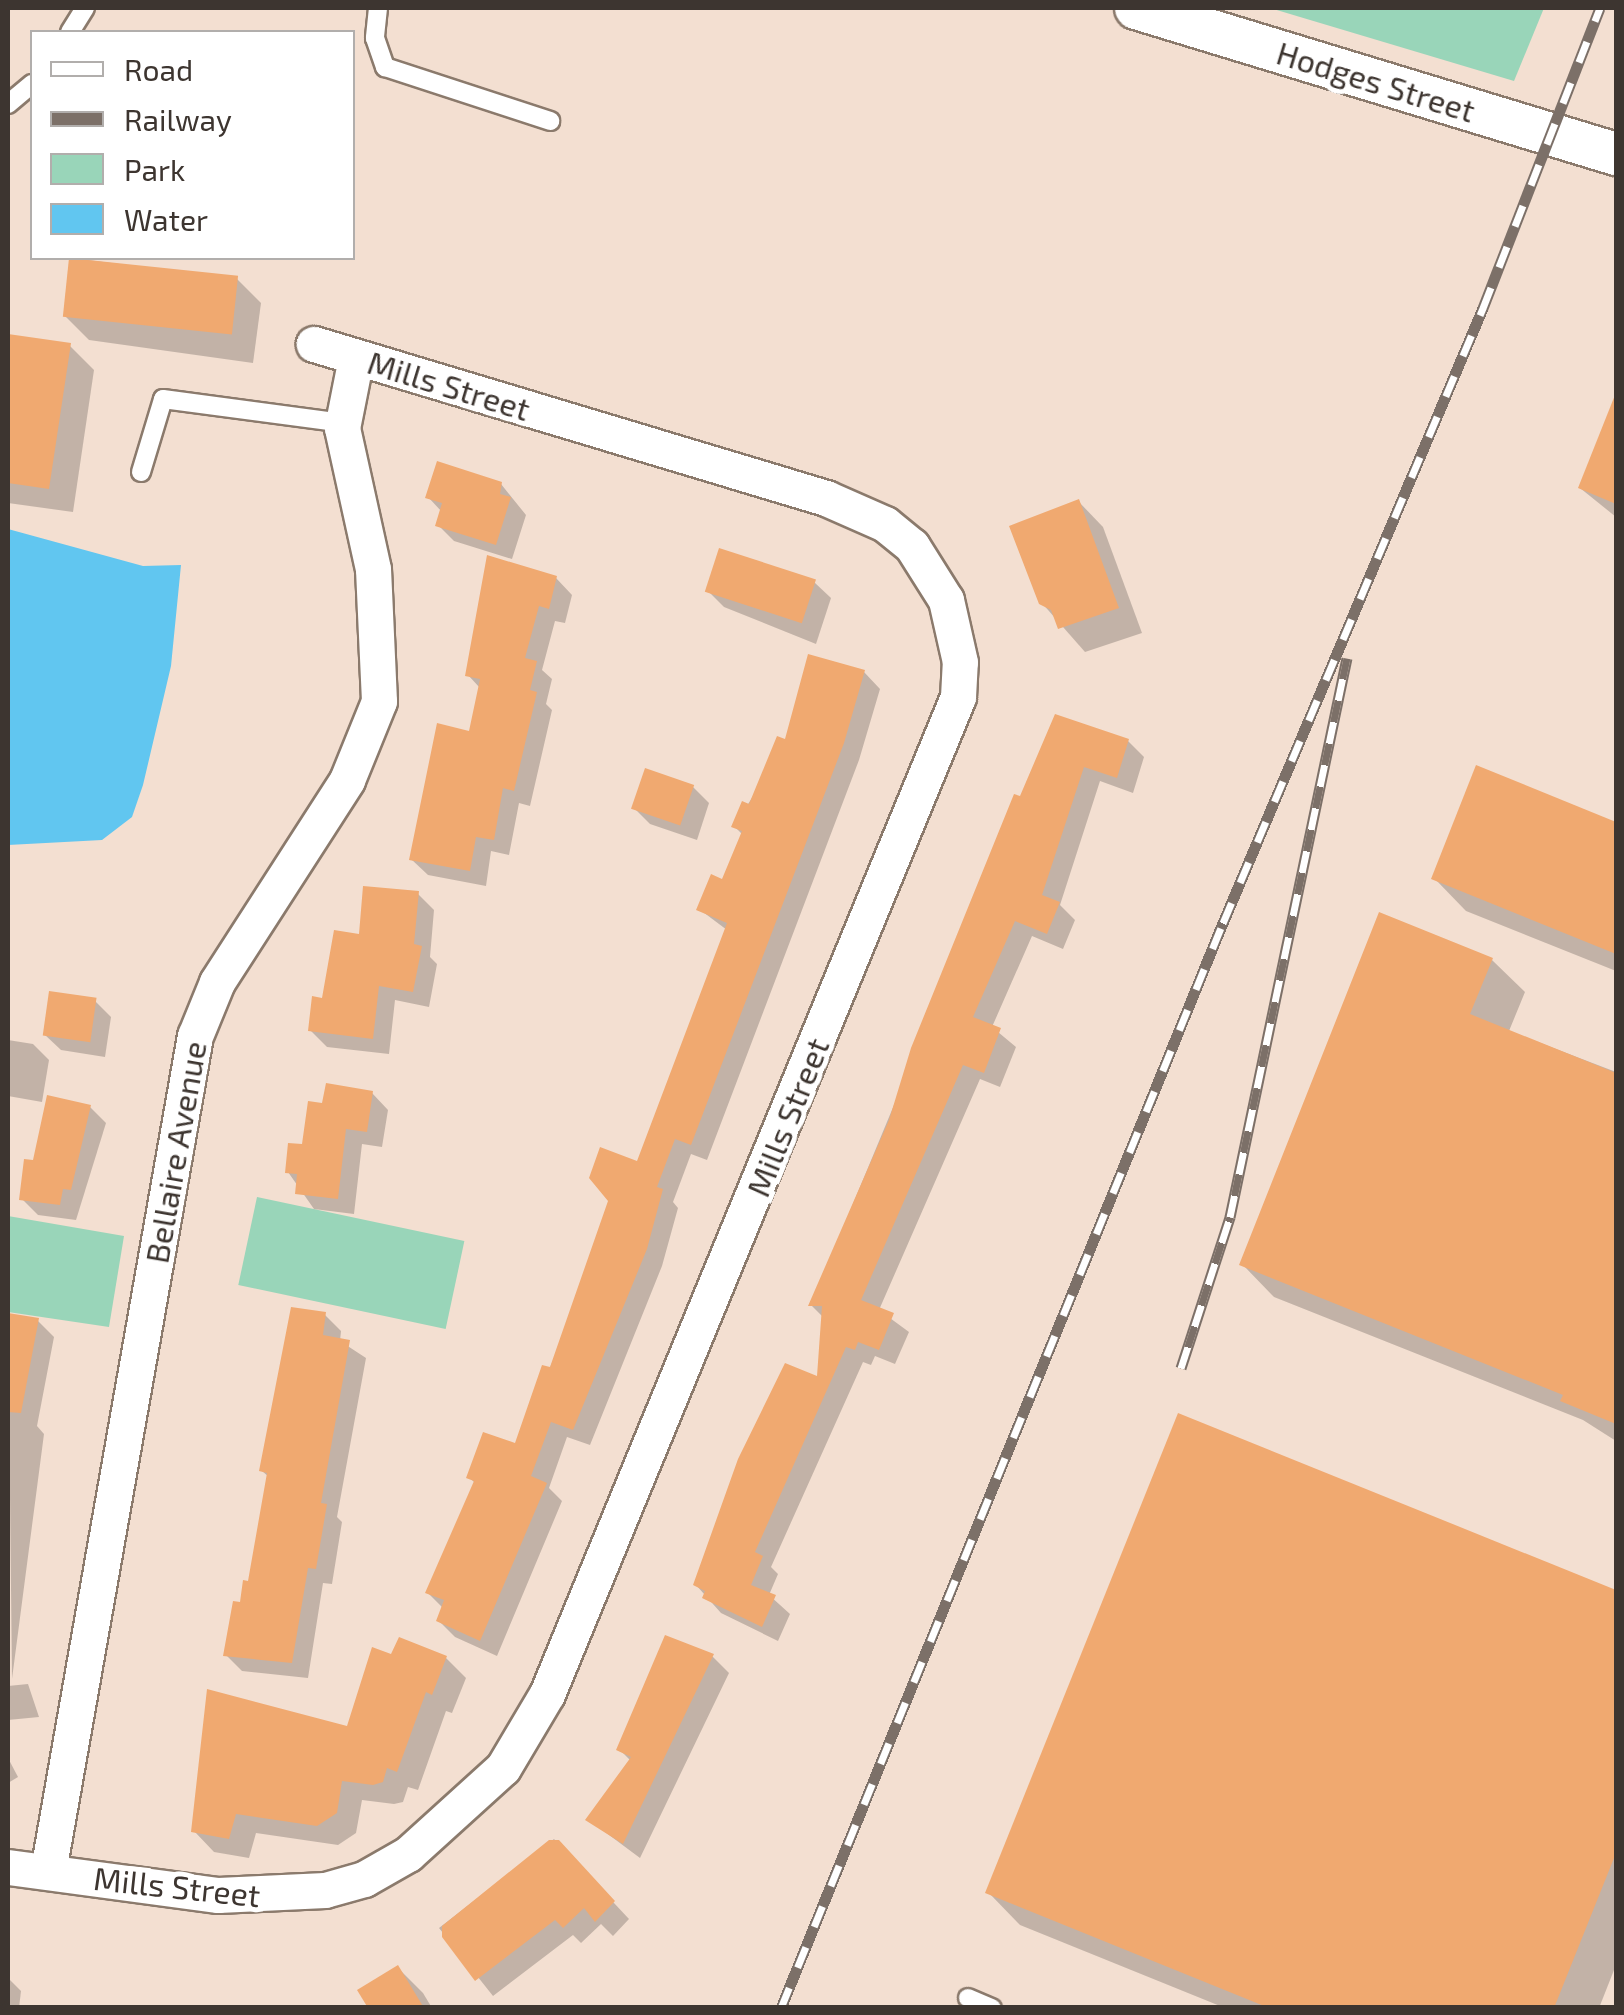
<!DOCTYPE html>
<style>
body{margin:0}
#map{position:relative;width:1624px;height:2015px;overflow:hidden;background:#f3dfd1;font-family:"Exo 2",sans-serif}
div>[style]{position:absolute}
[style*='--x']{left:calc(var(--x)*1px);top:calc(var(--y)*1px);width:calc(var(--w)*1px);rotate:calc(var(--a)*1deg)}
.green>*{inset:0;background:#99d5b9;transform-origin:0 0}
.water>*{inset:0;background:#61c6f0}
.shadow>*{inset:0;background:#0003}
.building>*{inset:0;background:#f0a970;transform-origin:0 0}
.roads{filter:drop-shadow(2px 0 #8b7a6c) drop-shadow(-2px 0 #8b7a6c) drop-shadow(0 2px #8b7a6c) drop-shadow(0 -2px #8b7a6c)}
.service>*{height:18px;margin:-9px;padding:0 9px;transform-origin:9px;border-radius:9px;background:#fff}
.minor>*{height:35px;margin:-17.5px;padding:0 17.5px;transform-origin:17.5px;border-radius:17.5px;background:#fff}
.tertiary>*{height:42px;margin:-21px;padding:0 21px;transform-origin:21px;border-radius:21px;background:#fff}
.rail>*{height:11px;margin-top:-5.5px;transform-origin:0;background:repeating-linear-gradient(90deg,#fff 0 22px,#7c7068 0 44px);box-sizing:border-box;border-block:2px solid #7c7068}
span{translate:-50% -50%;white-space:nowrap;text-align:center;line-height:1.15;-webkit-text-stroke:10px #fff;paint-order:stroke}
.street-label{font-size:32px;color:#3d3530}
.frame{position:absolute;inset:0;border:10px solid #3d3530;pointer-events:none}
.legend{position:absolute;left:30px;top:30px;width:325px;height:230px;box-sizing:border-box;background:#fff;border:2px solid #b1aeac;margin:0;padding:12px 18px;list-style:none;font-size:30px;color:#3d3530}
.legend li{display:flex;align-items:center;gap:20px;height:50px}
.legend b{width:50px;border:2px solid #b1aeac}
</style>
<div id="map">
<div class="green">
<div style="clip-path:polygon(1270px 8px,1544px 8px,1514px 81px)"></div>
<div style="left:257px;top:1197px;width:212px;height:90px;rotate:12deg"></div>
<div style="clip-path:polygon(8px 1216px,124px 1236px,109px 1327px,8px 1312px)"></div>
</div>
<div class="water">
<div style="clip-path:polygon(8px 529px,143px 566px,181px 565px,171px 666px,143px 785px,132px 817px,102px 840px,8px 845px)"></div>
</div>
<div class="shadow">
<div style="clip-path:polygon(72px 258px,237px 279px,261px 303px,253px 363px,89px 340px,64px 315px)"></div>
<div style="clip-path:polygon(8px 336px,70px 346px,94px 370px,73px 512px,8px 503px)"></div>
<div style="clip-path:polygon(1616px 398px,1616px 517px,1580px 488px)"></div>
<div style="clip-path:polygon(501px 484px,526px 515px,512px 559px,454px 541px,438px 525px,442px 512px,428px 497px)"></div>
<div style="clip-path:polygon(1079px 502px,1103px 527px,1142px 633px,1085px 652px,1041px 602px)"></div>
<div style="clip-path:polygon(556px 578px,572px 595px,565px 623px,555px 621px,542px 670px,552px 679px,546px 704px,552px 710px,530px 806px,519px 803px,509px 855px,491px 851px,486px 886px,428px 875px,411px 859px,470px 734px,480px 688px,468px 675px)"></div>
<div style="clip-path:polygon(814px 582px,831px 598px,816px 644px,724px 607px,708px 591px)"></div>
<div style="clip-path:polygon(864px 672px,880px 689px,859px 760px,707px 1160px,691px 1154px,673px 1202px,678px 1208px,662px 1266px,590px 1445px,567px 1437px,549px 1488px,562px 1501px,497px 1656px,455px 1637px,439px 1621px,443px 1608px,428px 1593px,476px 1484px,469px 1477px,516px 1446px,638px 1164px,727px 930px,699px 909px,723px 882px,743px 835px,734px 826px,787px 743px)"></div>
<div style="clip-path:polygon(1128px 741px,1144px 757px,1133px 793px,1100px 781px,1060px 905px,1075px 920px,1063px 949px,1032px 936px,992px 1027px,1016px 1047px,1000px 1087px,980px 1079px,879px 1310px,909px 1332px,895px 1364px,875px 1356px,871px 1365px,863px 1362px,771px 1567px,778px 1574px,769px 1595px,790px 1614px,778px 1641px,721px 1613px,696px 1585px,819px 1380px,824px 1318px,811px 1305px,1021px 799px)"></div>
<div style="clip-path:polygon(1478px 768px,1616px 825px,1616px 971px,1466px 911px,1434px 878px)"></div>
<div style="clip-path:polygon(693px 787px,709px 803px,697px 840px,650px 824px,634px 808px)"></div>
<div style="clip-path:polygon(417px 893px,434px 910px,430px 957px,437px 964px,429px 1007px,395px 1000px,389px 1054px,327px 1047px,310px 1030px,324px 1000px,361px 937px)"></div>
<div style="clip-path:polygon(1492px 960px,1525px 992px,1509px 1031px,1616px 1072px,1616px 1441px,1583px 1420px,1274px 1297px,1242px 1264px)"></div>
<div style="clip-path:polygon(95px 1001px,111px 1017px,105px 1057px,61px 1050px,44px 1034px)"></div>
<div style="clip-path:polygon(8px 1040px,33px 1044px,49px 1060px,42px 1102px,8px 1096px)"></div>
<div style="clip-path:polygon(372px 1093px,388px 1110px,382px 1147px,362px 1144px,354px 1214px,314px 1209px,288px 1172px,304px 1147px)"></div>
<div style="clip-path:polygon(90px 1107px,106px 1123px,76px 1220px,38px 1215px,22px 1199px)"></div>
<div style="clip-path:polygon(8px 1315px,38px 1321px,54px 1337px,37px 1426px,44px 1434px,12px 1679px)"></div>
<div style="clip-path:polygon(325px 1315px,341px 1331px,340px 1341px,366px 1358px,337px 1517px,342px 1522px,332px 1584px,323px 1583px,308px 1678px,242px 1671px,226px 1655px,250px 1584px,269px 1477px,262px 1471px)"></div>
<div style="clip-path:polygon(1180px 1417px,1616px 1593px,1616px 1965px,1599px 2008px,1225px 2008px,1020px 1925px,988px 1892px)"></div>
<div style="clip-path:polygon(666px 1638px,713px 1657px,729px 1673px,640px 1858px,589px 1820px,631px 1761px,619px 1749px)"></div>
<div style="clip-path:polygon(393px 1658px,446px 1658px,466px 1678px,452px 1713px,446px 1711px,418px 1790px,408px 1787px,403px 1802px,394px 1804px,362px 1800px,356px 1833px,338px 1845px,256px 1833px,249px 1858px,214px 1852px,194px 1831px,349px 1729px)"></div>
<div style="clip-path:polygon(28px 1684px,39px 1717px,8px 1720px,8px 1686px)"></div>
<div style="clip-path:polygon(8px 1758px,18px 1777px,8px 1783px)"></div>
<div style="clip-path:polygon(554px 1839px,629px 1919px,613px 1936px,601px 1924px,581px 1943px,573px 1935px,493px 1996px,439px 1928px)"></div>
<div style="clip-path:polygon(398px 1968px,423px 1993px,432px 2008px,376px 2008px)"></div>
<div style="clip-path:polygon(8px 1978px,21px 1991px,19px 2008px,8px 2008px)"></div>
</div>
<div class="building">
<div style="left:69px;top:258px;width:170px;height:59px;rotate:6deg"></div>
<div style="clip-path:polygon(8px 334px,71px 343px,49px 489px,8px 483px)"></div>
<div style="clip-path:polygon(1615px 395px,1616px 395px,1616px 504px,1578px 488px)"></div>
<div style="clip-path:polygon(437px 461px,502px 482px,500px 494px,511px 497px,496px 545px,435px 526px,442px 503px,425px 498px)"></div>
<div style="clip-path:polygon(1079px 499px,1119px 608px,1058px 629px,1051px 610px,1039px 604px,1009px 526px)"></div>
<div style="left:719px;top:548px;width:102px;height:46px;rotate:18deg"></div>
<div style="clip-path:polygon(487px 555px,557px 576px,549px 609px,539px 606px,525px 658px,537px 661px,530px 690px,537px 692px,514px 791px,503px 788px,494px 840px,476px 837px,470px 871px,409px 860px,437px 723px,469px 731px,480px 679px,465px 676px)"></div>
<div style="clip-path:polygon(808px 654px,865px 670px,844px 743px,691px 1145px,675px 1139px,657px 1187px,663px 1189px,647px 1249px,573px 1430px,551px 1422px,531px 1476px,547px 1483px,480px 1641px,436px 1621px,444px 1600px,425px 1593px,474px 1481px,466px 1478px,483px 1432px,515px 1443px,542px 1365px,550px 1367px,608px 1201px,589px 1178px,600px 1147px,637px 1161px,727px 923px,696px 910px,711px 874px,722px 879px,742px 831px,731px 827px,742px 801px,749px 804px,777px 736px,785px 739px)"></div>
<div style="clip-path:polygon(1055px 714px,1129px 739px,1117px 778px,1084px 767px,1042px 895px,1060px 902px,1047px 934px,1015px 921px,973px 1017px,1001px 1028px,984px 1073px,963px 1065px,861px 1300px,894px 1313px,879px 1350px,858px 1342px,855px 1350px,846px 1347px,755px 1552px,763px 1556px,751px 1585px,776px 1595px,762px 1627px,702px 1598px,705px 1591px,693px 1585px,738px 1459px,785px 1363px,817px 1376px,822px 1306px,808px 1306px,889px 1120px,911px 1048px,1014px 794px,1020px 796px)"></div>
<div style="clip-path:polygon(1476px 765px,1616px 822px,1616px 954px,1431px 879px)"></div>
<div style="left:645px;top:768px;width:52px;height:43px;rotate:19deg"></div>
<div style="clip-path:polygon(363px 886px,419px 891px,414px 944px,422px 946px,413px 992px,379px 986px,373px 1039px,308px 1031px,312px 996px,322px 998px,334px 930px,359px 934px)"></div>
<div style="clip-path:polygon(1379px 912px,1493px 958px,1470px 1014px,1616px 1073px,1616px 1424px,1560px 1401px,1563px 1395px,1239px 1265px)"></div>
<div style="left:49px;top:991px;width:48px;height:45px;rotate:8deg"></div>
<div style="clip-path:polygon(326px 1083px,373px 1091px,367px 1132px,346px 1129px,338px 1199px,295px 1194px,297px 1174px,285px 1173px,288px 1143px,302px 1144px,308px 1101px,322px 1103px)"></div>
<div style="clip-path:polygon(47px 1095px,91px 1105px,71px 1190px,63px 1189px,60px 1205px,19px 1200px,24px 1159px,33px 1160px)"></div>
<div style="clip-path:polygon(291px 1307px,326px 1312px,323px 1335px,350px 1340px,321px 1503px,327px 1504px,316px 1569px,308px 1568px,292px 1663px,223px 1656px,233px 1601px,240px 1602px,243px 1580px,248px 1581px,267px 1473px,259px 1471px)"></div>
<div style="clip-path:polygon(8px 1313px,39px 1318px,21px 1413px,8px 1412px)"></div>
<div style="clip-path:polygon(1178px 1413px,1616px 1590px,1616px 1853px,1554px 2008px,1269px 2008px,985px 1893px)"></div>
<div style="clip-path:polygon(665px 1635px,714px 1654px,623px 1844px,585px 1820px,631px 1757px,616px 1750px)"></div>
<div style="clip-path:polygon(399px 1637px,447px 1656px,432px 1695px,426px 1692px,397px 1772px,387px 1768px,383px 1782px,373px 1785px,342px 1781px,337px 1813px,317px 1826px,236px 1814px,229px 1839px,191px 1832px,207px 1689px,347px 1726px,372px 1647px,391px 1654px)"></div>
<div style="clip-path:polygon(549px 1840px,559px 1840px,615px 1901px,595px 1922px,584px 1908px,563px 1928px,555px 1920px,475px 1981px,442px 1937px,442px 1926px)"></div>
<div style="clip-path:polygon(398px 1965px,424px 2008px,368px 2008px,357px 1990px)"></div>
</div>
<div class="roads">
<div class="service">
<div style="--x:378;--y:8;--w:30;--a:96"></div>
<div style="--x:375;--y:38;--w:31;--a:71"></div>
<div style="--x:385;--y:67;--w:174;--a:18.1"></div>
<div style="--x:70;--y:32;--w:28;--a:-58"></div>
<div style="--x:8;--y:104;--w:31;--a:-40"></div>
<div style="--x:141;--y:472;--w:76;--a:-73.2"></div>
<div style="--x:163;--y:399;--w:181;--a:7.6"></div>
<div style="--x:968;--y:1998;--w:26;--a:23"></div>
</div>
<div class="minor">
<div style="--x:8;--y:1867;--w:212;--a:7.6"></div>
<div style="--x:218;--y:1895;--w:107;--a:-2.7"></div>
<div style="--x:325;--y:1890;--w:41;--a:-15.8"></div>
<div style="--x:364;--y:1879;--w:51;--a:-29.6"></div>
<div style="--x:408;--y:1854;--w:128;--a:-42.2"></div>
<div style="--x:503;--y:1768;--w:86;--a:-59.3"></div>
<div style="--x:547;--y:1694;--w:1078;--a:-67.6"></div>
<div style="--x:958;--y:697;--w:35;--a:-87"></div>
<div style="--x:960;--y:662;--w:64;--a:-102.7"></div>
<div style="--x:946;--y:600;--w:64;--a:-122.2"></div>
<div style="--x:912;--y:546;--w:35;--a:-141"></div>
<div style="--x:885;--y:524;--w:64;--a:-156.2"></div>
<div style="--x:826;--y:498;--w:535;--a:-163.26"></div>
<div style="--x:48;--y:1871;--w:848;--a:-80.02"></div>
<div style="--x:195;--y:1036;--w:58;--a:-67.8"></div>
<div style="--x:217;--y:982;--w:240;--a:-57.2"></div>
<div style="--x:347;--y:780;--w:85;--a:-67.9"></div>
<div style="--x:379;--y:701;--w:132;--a:-92.6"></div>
<div style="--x:373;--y:569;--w:144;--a:-102.4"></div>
<div style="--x:342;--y:428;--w:72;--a:-78.8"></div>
</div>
<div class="tertiary">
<div style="--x:1136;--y:8;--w:502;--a:16.92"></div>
</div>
</div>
<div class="rail">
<div style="--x:1181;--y:1368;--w:159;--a:-72"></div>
<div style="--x:1230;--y:1217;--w:571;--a:-78.18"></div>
<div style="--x:781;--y:2008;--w:1172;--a:-67.84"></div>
<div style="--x:1223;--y:923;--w:668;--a:-67.08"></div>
<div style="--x:1483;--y:308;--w:322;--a:-68.7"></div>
</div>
<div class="street-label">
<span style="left:1376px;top:81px;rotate:17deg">Hodges Street</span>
<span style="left:449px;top:385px;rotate:17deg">Mills Street</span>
<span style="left:787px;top:1117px;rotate:-68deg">Mills Street</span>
<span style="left:175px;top:1152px;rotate:-80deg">Bellaire Avenue</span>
<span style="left:177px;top:1886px;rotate:6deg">Mills Street</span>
</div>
<div class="frame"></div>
<ul class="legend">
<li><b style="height:12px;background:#fff"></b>Road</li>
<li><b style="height:12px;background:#7c7068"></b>Railway</li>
<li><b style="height:28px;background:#99d5b9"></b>Park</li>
<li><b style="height:28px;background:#61c6f0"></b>Water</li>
</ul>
</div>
